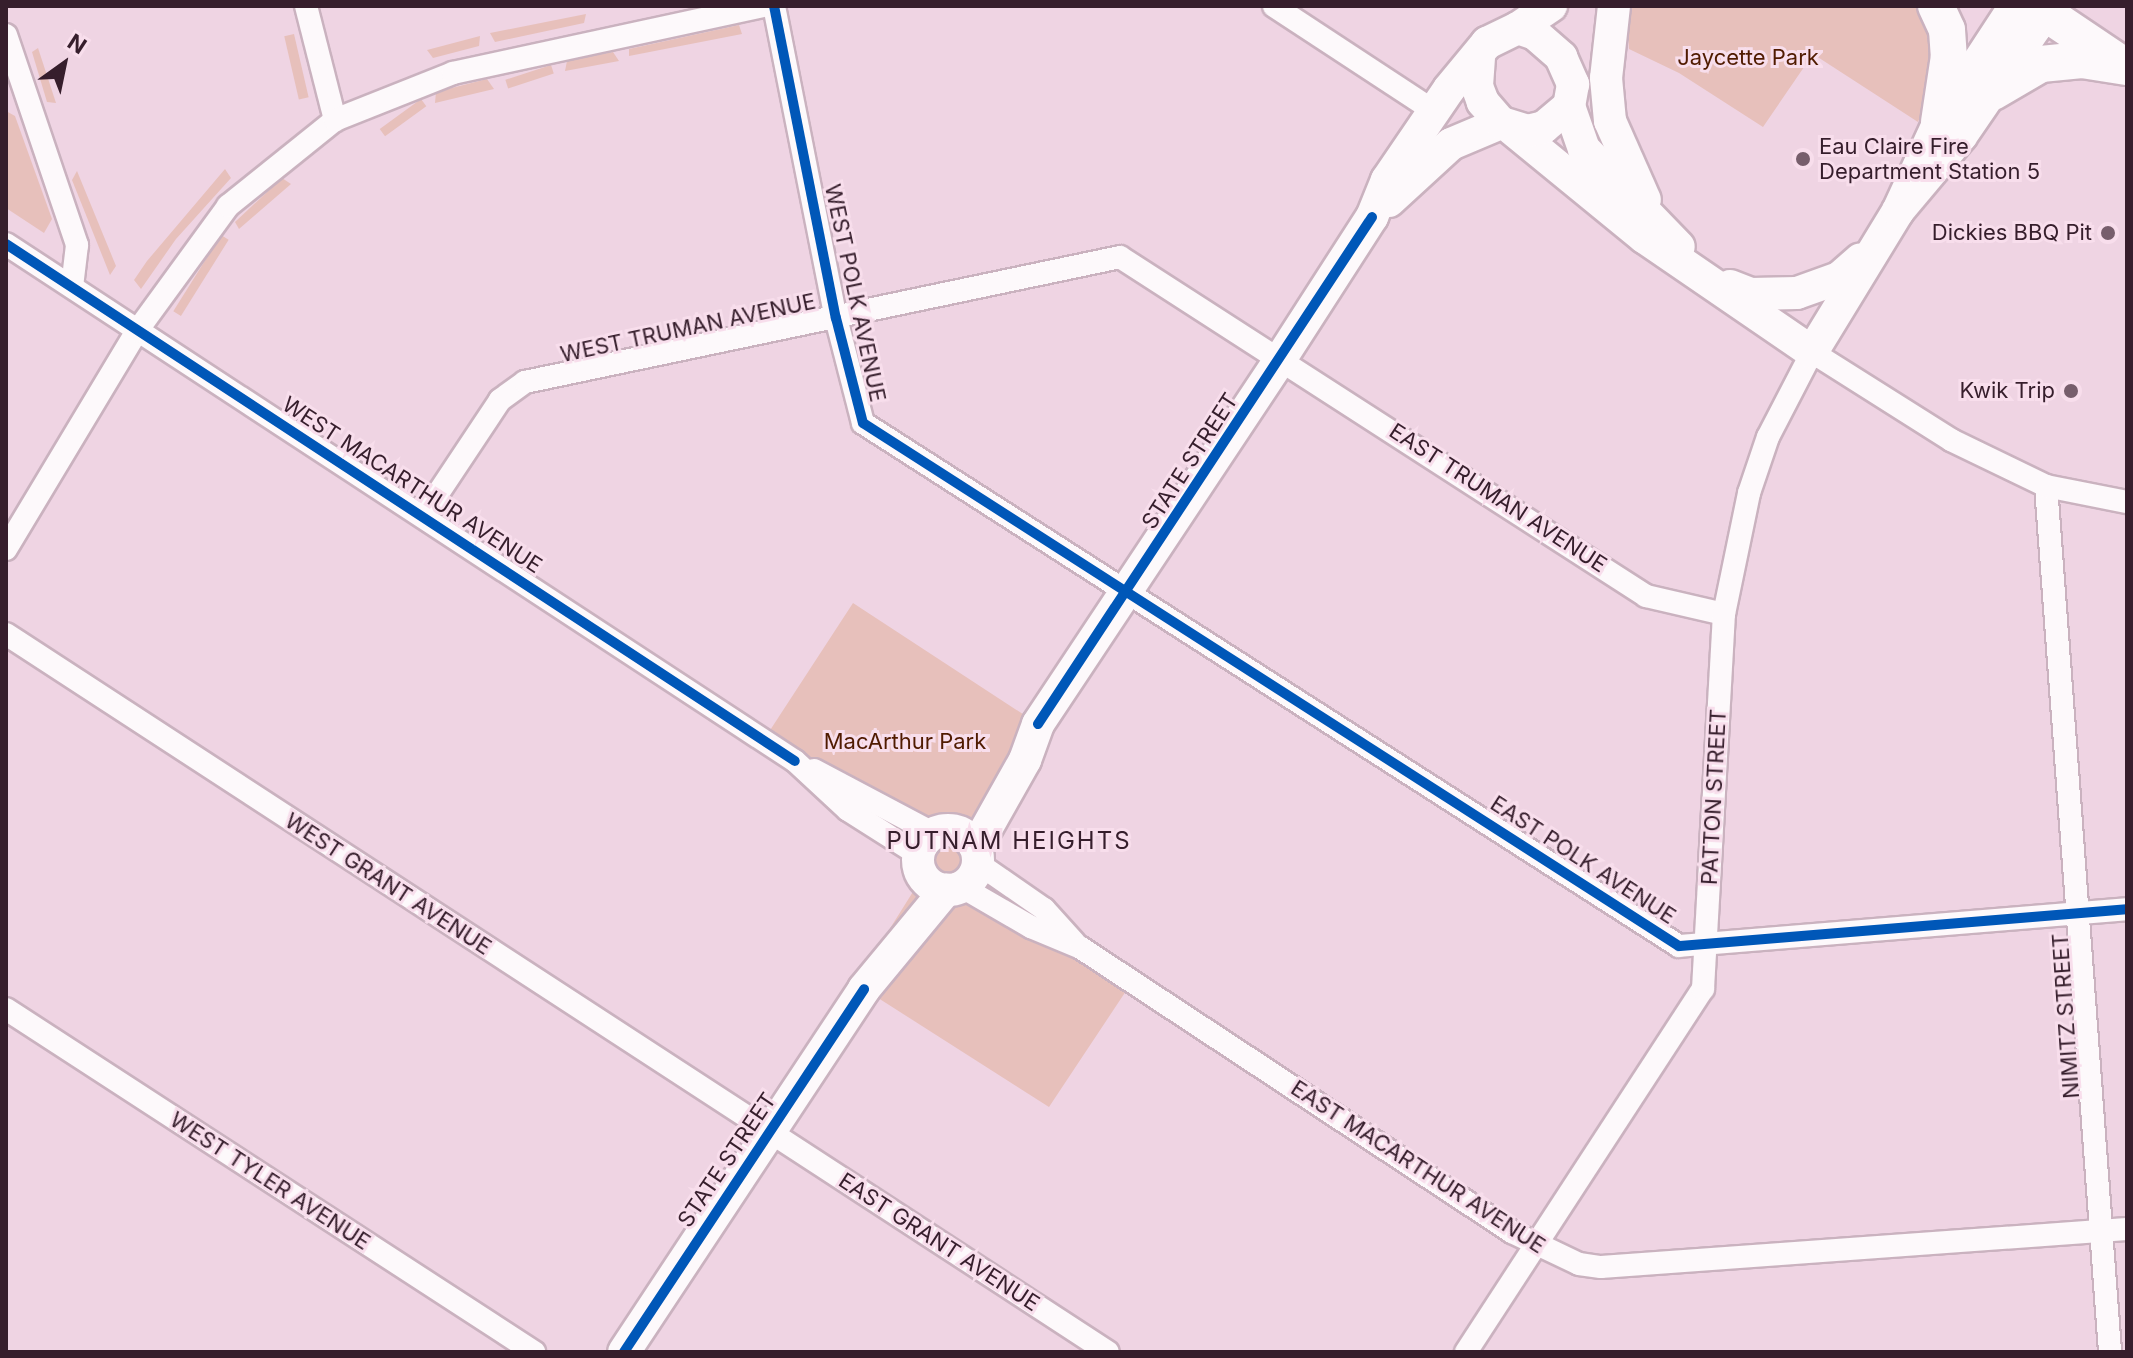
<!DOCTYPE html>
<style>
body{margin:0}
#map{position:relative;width:2133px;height:1358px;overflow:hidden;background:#efd4e3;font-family:Inter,sans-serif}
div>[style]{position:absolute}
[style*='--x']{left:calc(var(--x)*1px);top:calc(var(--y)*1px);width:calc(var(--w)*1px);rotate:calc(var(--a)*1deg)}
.green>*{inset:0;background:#e7c0bb;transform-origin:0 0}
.roads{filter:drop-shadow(2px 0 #cab2bf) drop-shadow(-2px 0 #cab2bf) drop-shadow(0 2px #cab2bf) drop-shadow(0 -2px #cab2bf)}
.street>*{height:22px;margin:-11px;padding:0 11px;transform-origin:11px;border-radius:11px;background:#fdf9fb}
.secondary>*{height:32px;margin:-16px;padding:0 16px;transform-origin:16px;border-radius:16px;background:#fdf9fb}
.secondary>.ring{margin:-16px;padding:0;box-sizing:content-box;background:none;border:32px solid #fdf9fb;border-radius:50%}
.primary>*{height:36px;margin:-18px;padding:0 18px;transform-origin:18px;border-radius:18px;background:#fdf9fb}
.cycleway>*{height:10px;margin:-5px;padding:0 5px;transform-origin:5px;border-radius:5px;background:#0057b8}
.dots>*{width:22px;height:22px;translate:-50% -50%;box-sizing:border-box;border:4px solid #f8deec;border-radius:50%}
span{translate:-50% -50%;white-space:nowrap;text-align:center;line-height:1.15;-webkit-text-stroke:6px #f8deec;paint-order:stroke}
.park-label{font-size:22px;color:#501b00}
.poi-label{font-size:22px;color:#361e2c}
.left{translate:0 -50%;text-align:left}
.right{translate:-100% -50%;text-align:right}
.street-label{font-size:22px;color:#361e2c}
.neighbourhood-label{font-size:24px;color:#361e2c;letter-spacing:2px}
.frame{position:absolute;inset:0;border:8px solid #361e2c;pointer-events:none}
.north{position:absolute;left:24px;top:24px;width:80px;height:80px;-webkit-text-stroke:6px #f8deec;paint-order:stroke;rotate:33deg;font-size:22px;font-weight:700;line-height:32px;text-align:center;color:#361e2c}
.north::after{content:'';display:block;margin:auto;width:28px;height:36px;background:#361e2c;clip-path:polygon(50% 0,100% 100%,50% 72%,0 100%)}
</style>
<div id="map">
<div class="green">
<div style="clip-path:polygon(1626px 6px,1924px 6px,1935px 40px,1927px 100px,1918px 122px,1813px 54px,1763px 127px,1679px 73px,1629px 49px)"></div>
<div style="clip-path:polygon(586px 14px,584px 23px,495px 42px,490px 33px)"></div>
<div style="clip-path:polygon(739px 25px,742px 34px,629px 56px,629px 49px)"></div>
<div style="left:294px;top:34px;width:65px;height:10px;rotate:77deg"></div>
<div style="clip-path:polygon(480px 36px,479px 46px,433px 58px,427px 50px)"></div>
<div style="clip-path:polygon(38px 48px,56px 103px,47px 102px,32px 52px)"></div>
<div style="clip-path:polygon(613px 52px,619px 61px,565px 71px,567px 61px)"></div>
<div style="left:551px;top:65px;width:9px;height:48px;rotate:72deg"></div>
<div style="clip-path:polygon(487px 79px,494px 89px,435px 103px,436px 92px)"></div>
<div style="left:421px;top:99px;width:9px;height:51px;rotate:54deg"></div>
<div style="clip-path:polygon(6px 111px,15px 116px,52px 219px,44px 233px,6px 208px)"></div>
<div style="clip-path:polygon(225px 169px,231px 178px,176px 239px,141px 289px,134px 280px,147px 261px)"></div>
<div style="clip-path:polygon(77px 171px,116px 266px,110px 275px,72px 180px)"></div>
<div style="clip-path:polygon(282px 178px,291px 184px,239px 229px,235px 222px)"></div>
<div style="left:221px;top:235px;width:9px;height:90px;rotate:32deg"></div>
<div style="clip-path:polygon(853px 603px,1038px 724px,976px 846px,1132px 982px,1049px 1107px,864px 989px,889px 930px,916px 887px,918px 865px,763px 741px)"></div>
</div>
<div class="roads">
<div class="street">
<div style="--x:306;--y:6;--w:118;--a:75.7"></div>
<div style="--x:774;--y:6;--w:318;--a:78.8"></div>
<div style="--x:836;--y:318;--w:108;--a:75.6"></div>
<div style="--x:863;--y:423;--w:969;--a:32.66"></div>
<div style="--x:1679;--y:946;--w:450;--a:-4.7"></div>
<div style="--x:1274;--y:6;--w:191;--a:33.3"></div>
<div style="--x:6;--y:35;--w:222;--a:71.3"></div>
<div style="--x:77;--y:245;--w:42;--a:96.8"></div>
<div style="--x:6;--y:244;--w:943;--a:33.24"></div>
<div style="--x:795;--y:761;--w:72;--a:42.8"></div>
<div style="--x:848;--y:810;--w:84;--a:32.4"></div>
<div style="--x:2046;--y:486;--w:868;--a:85.77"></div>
<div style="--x:423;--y:516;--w:139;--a:-56.4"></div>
<div style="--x:500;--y:400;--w:31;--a:-36"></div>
<div style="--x:525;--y:382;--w:608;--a:-11.86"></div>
<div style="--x:1120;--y:257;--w:626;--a:32.8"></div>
<div style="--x:1646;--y:596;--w:80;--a:13"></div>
<div style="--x:6;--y:549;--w:254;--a:-59"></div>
<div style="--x:137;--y:331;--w:155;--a:-53.9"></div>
<div style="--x:228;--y:206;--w:137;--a:-38.8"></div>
<div style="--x:335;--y:120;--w:127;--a:-21.7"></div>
<div style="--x:453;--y:73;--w:316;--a:-12.2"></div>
<div style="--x:6;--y:634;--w:1315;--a:33.09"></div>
<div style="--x:814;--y:770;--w:135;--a:27.9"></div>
<div style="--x:979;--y:864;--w:79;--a:34.7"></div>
<div style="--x:1044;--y:909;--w:45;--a:47.7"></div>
<div style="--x:962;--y:887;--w:80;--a:30.1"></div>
<div style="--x:1031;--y:927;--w:54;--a:22.8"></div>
<div style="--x:1081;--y:948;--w:516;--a:33.38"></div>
<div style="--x:1512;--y:1232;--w:74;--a:25.5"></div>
<div style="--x:1579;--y:1264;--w:22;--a:8"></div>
<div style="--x:1601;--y:1267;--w:527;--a:-4.13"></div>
<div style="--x:6;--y:1009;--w:630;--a:33.01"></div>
<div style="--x:1466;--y:1352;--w:434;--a:-56.9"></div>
<div style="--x:1703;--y:989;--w:376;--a:-86.8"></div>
<div style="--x:1724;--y:614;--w:124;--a:-78.3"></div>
<div style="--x:1749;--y:493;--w:59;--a:-71.3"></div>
<div style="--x:1768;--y:437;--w:96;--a:-62.6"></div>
<div style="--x:1812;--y:352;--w:165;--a:32.3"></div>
<div style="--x:1951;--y:440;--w:106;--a:25.8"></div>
<div style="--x:2046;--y:486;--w:83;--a:11.2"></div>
</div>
<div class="secondary">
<div style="--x:1614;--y:6;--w:72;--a:96.3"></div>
<div style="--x:1606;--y:78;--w:43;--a:84.7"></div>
<div style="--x:1610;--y:121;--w:86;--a:66.1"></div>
<div style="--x:1518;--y:28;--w:40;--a:-34"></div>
<div style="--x:1569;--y:106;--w:46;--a:70.8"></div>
<div style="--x:1584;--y:149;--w:136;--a:45.9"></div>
<div style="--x:1512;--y:129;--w:171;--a:39.3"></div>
<div style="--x:1644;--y:237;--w:204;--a:34.4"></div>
<div style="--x:1812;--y:352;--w:165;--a:-58.6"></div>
<div style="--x:1898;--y:211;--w:98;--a:-50"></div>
<div style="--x:1961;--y:136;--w:131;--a:-55.6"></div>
<div style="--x:2035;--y:28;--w:22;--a:-90"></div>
<div style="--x:2035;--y:6;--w:25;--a:166"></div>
<div style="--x:2011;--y:12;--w:131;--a:123.2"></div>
<div style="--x:1939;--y:122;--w:98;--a:114.7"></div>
<div style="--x:1389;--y:201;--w:84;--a:-42.6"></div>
<div style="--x:1451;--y:144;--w:54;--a:-22.8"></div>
<div style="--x:1730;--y:286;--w:22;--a:21"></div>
<div style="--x:1751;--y:294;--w:46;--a:-1.2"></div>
<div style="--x:1797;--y:293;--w:45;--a:-19.7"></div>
<div style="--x:1839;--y:278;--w:28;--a:-41"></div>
<div class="ring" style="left:918px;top:830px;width:28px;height:28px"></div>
<div style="--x:976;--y:847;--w:100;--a:-60.6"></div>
<div style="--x:1025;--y:760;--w:38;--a:-70"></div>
<div style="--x:1038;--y:724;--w:439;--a:-56.4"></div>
<div style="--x:1281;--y:358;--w:168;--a:-57.2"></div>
<div style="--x:1372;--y:217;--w:40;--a:-68"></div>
<div style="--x:1387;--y:180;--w:110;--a:-55.7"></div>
<div style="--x:1449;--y:89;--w:60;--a:-50.4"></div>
<div style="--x:1487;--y:43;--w:34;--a:-26"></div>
<div style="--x:1518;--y:28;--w:18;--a:19"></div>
<div style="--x:1535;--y:34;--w:35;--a:41"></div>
<div style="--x:1561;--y:57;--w:30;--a:66"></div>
<div style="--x:1573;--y:84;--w:22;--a:100"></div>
<div style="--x:1569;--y:106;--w:33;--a:140"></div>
<div style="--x:1544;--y:127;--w:16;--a:166"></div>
<div style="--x:1528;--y:131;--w:28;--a:-163"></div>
<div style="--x:1501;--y:123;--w:28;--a:-131"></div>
<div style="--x:1483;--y:102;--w:17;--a:-111"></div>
<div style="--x:1477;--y:86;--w:32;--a:-86"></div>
<div style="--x:624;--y:1352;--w:435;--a:-56.5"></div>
<div style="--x:864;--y:989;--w:129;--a:-50.4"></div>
</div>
<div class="primary">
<div style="--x:1936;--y:6;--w:26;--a:65"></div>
<div style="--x:1947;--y:30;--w:26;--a:86"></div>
<div style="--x:1949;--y:56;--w:67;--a:98.6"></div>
<div style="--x:2035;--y:6;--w:99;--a:33.9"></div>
<div style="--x:1993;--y:92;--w:56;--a:-30.3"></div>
<div style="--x:2041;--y:64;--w:41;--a:-5.6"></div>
<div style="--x:2082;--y:60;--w:45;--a:9"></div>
</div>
</div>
<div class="cycleway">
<div style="--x:774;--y:6;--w:318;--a:78.8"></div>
<div style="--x:836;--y:318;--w:108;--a:75.6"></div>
<div style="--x:863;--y:423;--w:969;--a:32.66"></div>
<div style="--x:1679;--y:946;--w:450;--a:-4.7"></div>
<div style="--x:6;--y:244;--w:943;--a:33.24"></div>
<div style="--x:1038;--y:724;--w:607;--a:-56.62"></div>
<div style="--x:624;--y:1352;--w:435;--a:-56.5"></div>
</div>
<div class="dots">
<div style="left:1803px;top:159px;background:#775e6c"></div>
<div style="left:2108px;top:233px;background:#775e6c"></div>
<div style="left:2071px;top:391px;background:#775e6c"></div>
</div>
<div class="park-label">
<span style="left:1748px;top:58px">Jaycette Park</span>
<span style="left:905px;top:742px">MacArthur Park</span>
</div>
<div class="poi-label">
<span class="left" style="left:1819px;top:159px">Eau Claire Fire<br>Department Station 5</span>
<span class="right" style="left:2092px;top:233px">Dickies BBQ Pit</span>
<span class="right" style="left:2055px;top:391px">Kwik Trip</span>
</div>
<div class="street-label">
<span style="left:855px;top:293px;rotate:78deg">WEST POLK AVENUE</span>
<span style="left:688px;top:328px;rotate:-12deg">WEST TRUMAN AVENUE</span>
<span style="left:1190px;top:461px;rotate:-57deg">STATE STREET</span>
<span style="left:412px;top:485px;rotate:33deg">WEST MACARTHUR AVENUE</span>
<span style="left:1498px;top:498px;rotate:33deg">EAST TRUMAN AVENUE</span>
<span style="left:1714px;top:797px;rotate:-87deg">PATTON STREET</span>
<span style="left:1583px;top:860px;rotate:33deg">EAST POLK AVENUE</span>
<span style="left:388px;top:884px;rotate:33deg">WEST GRANT AVENUE</span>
<span style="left:2066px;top:1016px;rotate:-94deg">NIMITZ STREET</span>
<span style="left:727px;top:1160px;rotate:-56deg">STATE STREET</span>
<span style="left:1418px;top:1167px;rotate:33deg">EAST MACARTHUR AVENUE</span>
<span style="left:270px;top:1181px;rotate:33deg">WEST TYLER AVENUE</span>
<span style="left:939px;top:1242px;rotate:33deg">EAST GRANT AVENUE</span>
</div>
<div class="neighbourhood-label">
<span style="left:1009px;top:841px">PUTNAM HEIGHTS</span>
</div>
<div class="frame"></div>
<div class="north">N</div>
</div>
